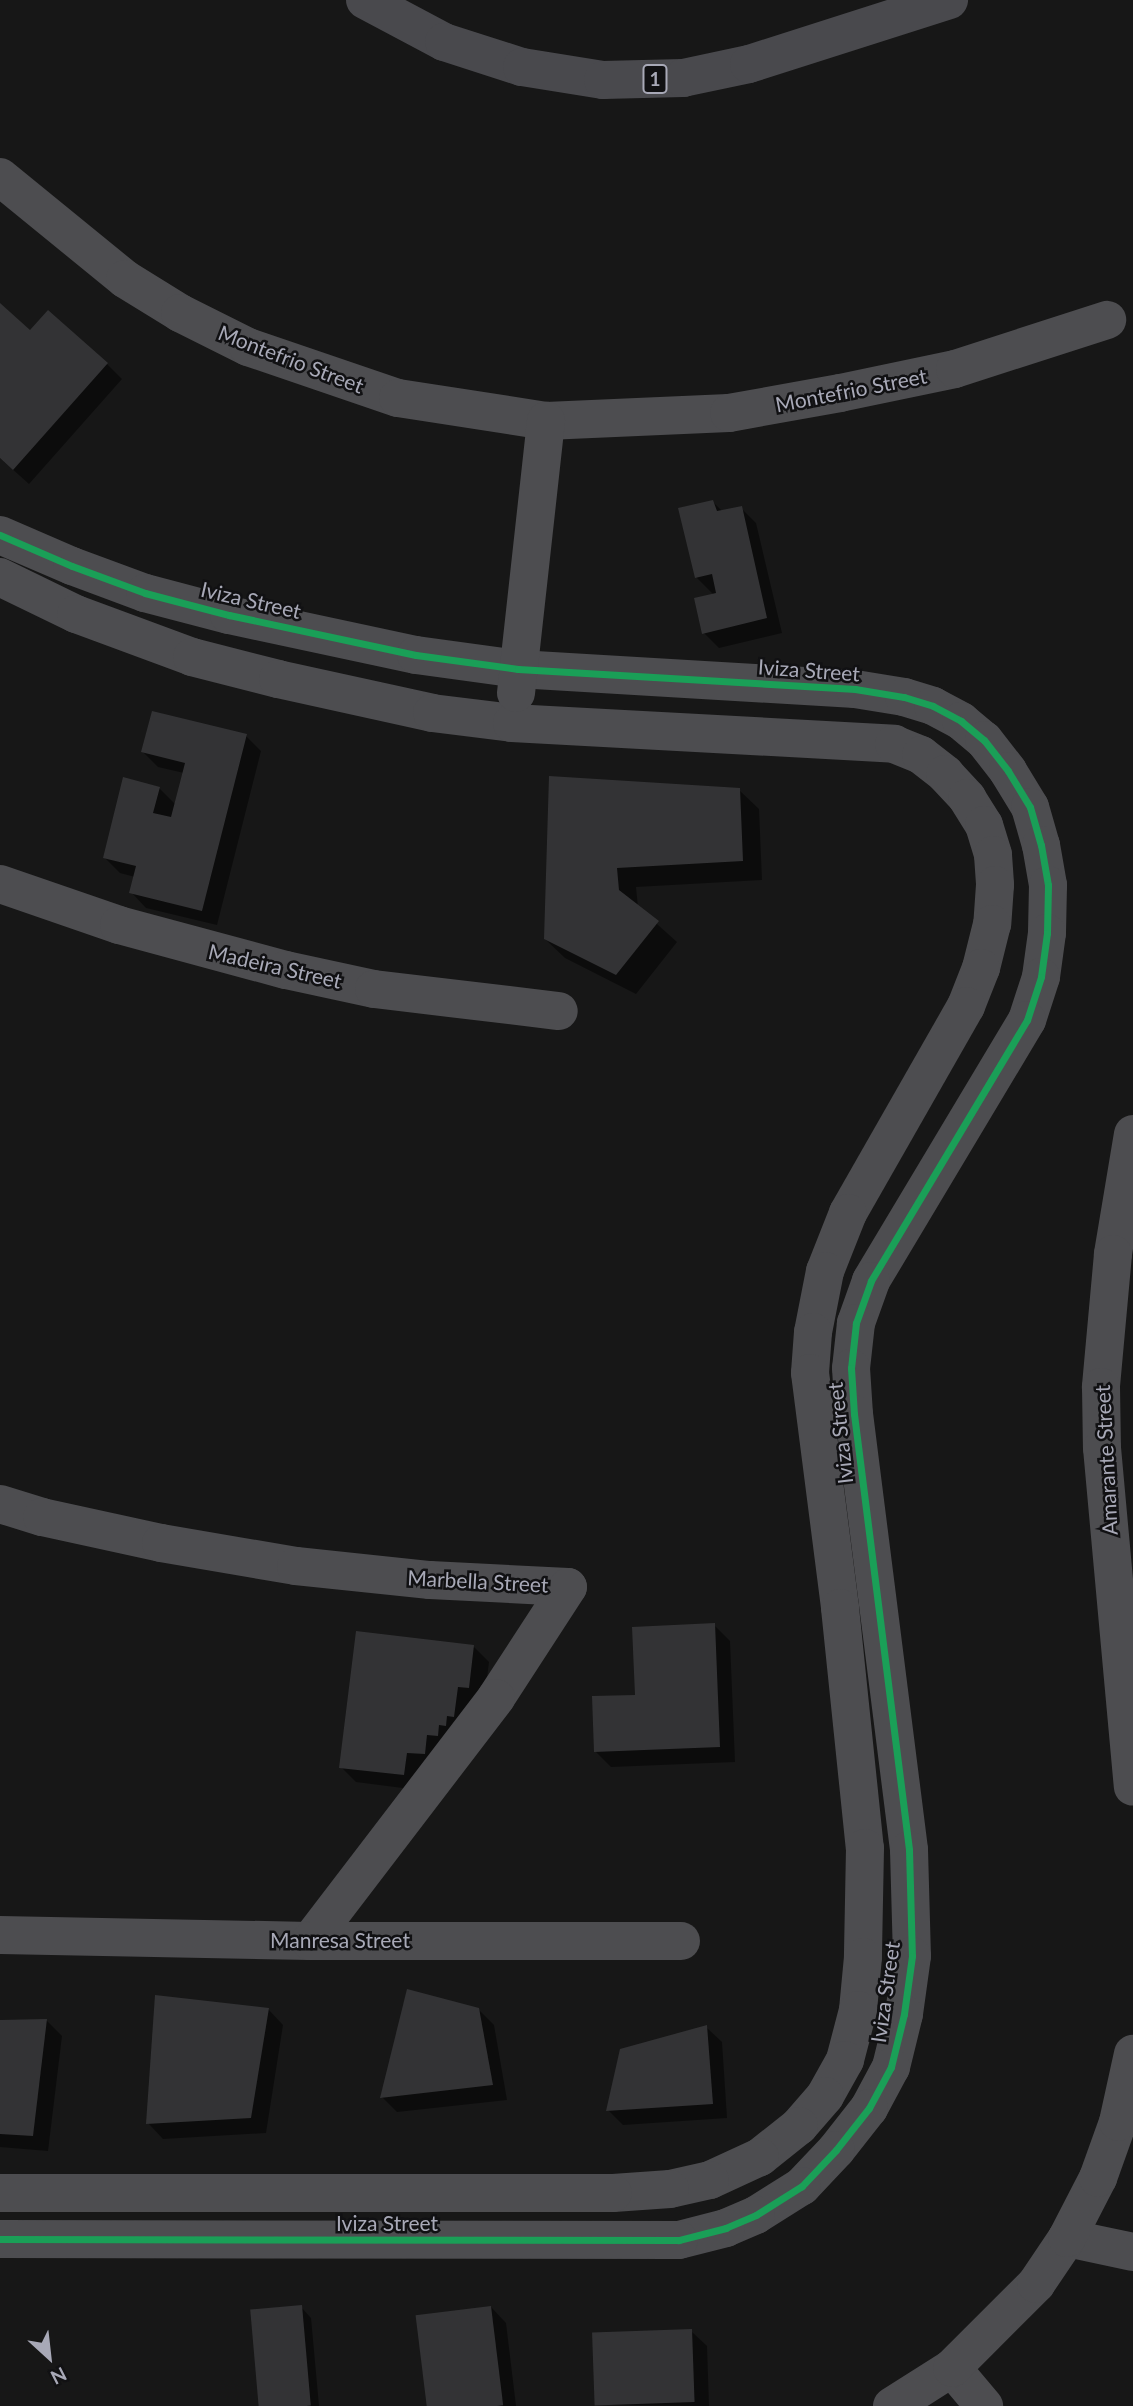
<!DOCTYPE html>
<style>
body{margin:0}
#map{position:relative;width:1133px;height:2406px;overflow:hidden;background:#171717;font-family:Lato,sans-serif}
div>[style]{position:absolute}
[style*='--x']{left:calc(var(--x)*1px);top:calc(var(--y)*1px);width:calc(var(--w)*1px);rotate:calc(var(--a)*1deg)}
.shadow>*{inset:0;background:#0007}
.building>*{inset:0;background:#333335;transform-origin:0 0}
.street>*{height:38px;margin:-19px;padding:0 19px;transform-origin:19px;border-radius:19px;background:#4d4d50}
.highway>*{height:38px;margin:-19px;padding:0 19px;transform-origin:19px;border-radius:19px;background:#49494d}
.cycleway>*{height:7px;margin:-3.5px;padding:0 3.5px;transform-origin:3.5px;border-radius:3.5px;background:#1a9f57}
span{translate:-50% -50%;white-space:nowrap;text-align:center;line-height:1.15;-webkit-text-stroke:5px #111113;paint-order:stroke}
.shield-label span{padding:2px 5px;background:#111113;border:2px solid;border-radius:5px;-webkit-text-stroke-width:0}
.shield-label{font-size:19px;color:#a8a9b7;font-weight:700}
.street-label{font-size:21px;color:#a8a9b7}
.north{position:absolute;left:14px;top:2322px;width:70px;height:70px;-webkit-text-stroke:5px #111113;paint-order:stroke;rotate:153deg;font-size:19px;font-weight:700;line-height:28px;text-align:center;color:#a8a9b7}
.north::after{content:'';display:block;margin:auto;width:24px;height:32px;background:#a8a9b7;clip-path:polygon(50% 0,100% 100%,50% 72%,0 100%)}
</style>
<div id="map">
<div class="shadow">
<div style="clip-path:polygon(0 305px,30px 332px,107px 364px,122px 379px,29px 484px,0 458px)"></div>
<div style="clip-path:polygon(713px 502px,723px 512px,741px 508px,756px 523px,782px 633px,719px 648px,704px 633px,714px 595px,696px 577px)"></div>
<div style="clip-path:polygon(246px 736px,261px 751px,217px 925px,146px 908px,131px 892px,135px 877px,120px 873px,105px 858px,159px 788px,176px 805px,184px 773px,158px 767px,143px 752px)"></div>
<div style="clip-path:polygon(550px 778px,739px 790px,759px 809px,762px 880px,636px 887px,638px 907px,677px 942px,636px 994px,565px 958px,545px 939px)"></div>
<div style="clip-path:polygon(714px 1625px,730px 1641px,735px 1762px,611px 1767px,596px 1752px,636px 1696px)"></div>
<div style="clip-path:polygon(474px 1647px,489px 1662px,484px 1702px,418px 1790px,356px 1782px,341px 1767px)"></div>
<div style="clip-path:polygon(268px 2009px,283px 2025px,266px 2133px,163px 2139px,148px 2123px)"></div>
<div style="clip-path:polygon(478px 2009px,494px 2025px,507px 2100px,397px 2112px,382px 2097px)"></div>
<div style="clip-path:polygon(47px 2021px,62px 2036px,48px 2151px,0 2147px,0 2022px)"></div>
<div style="clip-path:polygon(706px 2027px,722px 2042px,727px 2118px,623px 2125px,608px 2110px)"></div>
<div style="clip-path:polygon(301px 2307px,311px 2318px,319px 2406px,261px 2406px)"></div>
<div style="clip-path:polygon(491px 2307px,506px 2323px,516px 2406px,428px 2406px,418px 2317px)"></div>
<div style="clip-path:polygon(691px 2331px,707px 2346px,709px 2406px,597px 2405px)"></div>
</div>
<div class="building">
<div style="clip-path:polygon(0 303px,30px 330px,48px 310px,108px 363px,13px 470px,0 458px)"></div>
<div style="clip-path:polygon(713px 500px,717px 511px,742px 506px,767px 618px,702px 634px,694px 598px,716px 593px,712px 574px,695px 578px,678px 508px)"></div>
<div style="clip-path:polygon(152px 711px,247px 734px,202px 911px,129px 893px,136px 866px,103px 858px,123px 777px,160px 787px,153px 813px,171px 817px,185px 763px,141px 752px)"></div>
<div style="clip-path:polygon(549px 776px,740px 788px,743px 861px,617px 868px,619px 890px,659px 921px,616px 975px,544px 939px)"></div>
<div style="clip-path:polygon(715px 1623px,720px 1747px,594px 1752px,592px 1696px,635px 1695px,632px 1627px)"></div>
<div style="clip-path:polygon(356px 1631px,474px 1645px,469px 1688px,458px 1687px,454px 1717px,447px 1716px,446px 1726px,439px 1725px,438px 1736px,427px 1735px,425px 1754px,407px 1753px,404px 1775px,339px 1768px)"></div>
<div style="clip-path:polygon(407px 1989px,479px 2008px,493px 2085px,380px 2098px)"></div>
<div style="clip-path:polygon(155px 1995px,269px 2008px,251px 2118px,146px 2124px)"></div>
<div style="clip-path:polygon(47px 2019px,33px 2136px,0 2134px,0 2020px)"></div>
<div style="clip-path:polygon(707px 2025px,713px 2104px,606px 2111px,620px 2049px)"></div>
<div style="left:302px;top:2305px;width:101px;height:52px;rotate:85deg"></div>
<div style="left:491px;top:2306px;width:100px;height:76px;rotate:83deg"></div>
<div style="left:692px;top:2329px;width:73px;height:100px;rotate:88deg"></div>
</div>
<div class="street">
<div style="--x:0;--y:177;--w:161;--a:39.2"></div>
<div style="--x:125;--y:279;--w:65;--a:31.7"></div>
<div style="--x:180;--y:313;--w:76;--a:26.6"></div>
<div style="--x:248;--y:347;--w:158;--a:18.8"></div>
<div style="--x:398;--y:398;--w:150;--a:8.8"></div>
<div style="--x:546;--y:421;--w:183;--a:-2.5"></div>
<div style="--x:729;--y:413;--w:113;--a:-10.2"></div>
<div style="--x:840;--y:393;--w:117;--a:-11.8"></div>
<div style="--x:955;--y:369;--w:160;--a:-17.9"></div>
<div style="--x:0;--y:535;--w:78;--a:23.3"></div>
<div style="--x:72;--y:566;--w:78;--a:20.3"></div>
<div style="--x:145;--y:593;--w:87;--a:14.7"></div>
<div style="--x:229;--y:615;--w:191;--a:12.1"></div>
<div style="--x:416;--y:655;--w:103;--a:7.8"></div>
<div style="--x:518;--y:669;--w:338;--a:3.4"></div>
<div style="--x:855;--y:689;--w:50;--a:9.3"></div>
<div style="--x:904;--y:697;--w:30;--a:17"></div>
<div style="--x:933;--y:706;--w:32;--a:28"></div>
<div style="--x:961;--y:721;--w:30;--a:40"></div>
<div style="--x:984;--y:740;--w:39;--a:52"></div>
<div style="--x:1008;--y:771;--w:42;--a:58.6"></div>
<div style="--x:1030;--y:807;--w:40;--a:74"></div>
<div style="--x:1041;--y:845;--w:41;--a:80.1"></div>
<div style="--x:1048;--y:885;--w:48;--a:91.2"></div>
<div style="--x:1047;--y:933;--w:44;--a:97.8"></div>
<div style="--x:1041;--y:977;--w:45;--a:108"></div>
<div style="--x:1027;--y:1020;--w:304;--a:120.9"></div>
<div style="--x:871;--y:1281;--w:45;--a:109.7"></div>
<div style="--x:856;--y:1323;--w:45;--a:96.3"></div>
<div style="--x:851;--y:1368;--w:46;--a:86.3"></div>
<div style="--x:854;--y:1414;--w:439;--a:82.8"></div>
<div style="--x:909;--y:1850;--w:106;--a:88.4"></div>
<div style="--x:912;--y:1956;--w:59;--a:97.9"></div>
<div style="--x:904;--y:2014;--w:55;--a:103.8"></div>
<div style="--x:891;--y:2067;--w:47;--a:118.2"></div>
<div style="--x:869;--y:2108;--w:53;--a:128.2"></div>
<div style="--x:836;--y:2150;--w:50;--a:133.4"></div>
<div style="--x:802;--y:2186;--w:54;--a:147.8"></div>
<div style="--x:756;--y:2215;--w:33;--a:157"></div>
<div style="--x:726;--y:2228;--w:49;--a:165.7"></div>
<div style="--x:679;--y:2240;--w:679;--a:-179.92"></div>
<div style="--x:0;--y:577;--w:85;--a:26"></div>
<div style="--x:76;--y:614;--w:124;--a:20.3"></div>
<div style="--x:192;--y:657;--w:89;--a:14.3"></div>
<div style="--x:278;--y:679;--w:158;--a:12.4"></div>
<div style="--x:432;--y:713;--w:81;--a:7.1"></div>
<div style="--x:512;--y:723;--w:383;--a:3.1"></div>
<div style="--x:894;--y:744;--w:29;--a:22"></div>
<div style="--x:921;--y:755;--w:31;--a:38"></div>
<div style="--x:945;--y:774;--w:33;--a:47"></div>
<div style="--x:967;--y:798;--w:32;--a:58"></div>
<div style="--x:984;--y:825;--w:31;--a:73"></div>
<div style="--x:993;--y:855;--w:30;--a:86"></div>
<div style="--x:995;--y:885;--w:39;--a:94"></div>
<div style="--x:992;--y:924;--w:45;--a:104"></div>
<div style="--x:981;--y:968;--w:41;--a:111.5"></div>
<div style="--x:966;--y:1006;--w:238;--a:119.7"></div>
<div style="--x:848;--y:1213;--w:62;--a:111.6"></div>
<div style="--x:825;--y:1271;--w:62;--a:101.1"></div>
<div style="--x:813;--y:1332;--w:41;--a:94.2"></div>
<div style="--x:810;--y:1373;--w:237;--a:82.7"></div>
<div style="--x:840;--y:1608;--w:241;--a:84.1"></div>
<div style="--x:865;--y:1848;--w:109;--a:91.1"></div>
<div style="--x:863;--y:1957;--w:53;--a:95.4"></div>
<div style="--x:858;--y:2010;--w:52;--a:104.6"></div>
<div style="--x:845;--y:2060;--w:41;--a:119.1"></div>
<div style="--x:825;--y:2096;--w:40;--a:131"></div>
<div style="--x:799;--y:2126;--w:50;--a:141.5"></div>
<div style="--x:760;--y:2157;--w:55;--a:155.3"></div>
<div style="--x:710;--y:2180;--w:41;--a:167.3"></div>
<div style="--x:670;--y:2189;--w:57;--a:176"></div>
<div style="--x:613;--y:2193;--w:613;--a:180"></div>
<div style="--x:516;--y:693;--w:274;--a:-83.7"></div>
<div style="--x:0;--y:884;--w:126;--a:19"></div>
<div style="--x:119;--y:925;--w:173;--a:15.1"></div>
<div style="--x:286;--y:970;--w:90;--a:12.2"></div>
<div style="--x:374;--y:989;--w:186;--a:6.8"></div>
<div style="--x:1133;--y:1134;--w:122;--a:99.5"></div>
<div style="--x:1113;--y:1254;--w:134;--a:95.2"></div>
<div style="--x:1101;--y:1387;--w:61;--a:89.1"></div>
<div style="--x:1102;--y:1448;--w:340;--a:84.8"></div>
<div style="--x:0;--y:1504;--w:44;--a:17.2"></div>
<div style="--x:42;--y:1517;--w:122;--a:12.3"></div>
<div style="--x:161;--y:1543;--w:137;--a:9.7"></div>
<div style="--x:296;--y:1566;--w:135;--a:6"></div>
<div style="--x:430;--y:1580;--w:138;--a:2.9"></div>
<div style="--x:568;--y:1587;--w:132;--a:123"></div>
<div style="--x:496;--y:1698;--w:306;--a:127.4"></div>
<div style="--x:0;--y:1935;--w:310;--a:1.1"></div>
<div style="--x:310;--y:1941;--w:371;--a:0"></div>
<div style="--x:1067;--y:2238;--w:67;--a:12"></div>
<div style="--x:952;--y:2368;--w:50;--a:49.9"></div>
<div style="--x:892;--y:2406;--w:71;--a:-32.3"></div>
<div style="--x:952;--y:2368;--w:119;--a:-45"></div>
<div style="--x:1036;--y:2284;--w:55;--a:-56"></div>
<div style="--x:1067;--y:2238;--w:68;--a:-62.7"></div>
<div style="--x:1098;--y:2178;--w:59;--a:-70.3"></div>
<div style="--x:1118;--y:2122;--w:70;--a:-77.6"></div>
</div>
<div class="highway">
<div style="--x:365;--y:0;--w:89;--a:28"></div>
<div style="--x:444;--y:42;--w:82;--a:17.8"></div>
<div style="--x:522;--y:67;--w:82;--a:9.1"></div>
<div style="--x:603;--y:80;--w:80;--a:-1.4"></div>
<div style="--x:683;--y:78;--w:67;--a:-12"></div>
<div style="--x:749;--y:64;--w:210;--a:-17.7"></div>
</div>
<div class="cycleway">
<div style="--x:0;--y:535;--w:78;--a:23.3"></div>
<div style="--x:72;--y:566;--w:78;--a:20.3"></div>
<div style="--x:145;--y:593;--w:87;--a:14.7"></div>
<div style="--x:229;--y:615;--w:191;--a:12.1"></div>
<div style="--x:416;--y:655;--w:103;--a:7.8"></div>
<div style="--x:518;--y:669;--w:338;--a:3.4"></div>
<div style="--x:855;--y:689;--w:50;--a:9.3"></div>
<div style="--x:904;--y:697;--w:30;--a:17"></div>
<div style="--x:933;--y:706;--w:32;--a:28"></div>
<div style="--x:961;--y:721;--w:30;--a:40"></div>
<div style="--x:984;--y:740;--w:39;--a:52"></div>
<div style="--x:1008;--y:771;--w:42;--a:58.6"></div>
<div style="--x:1030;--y:807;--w:40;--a:74"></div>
<div style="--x:1041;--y:845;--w:41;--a:80.1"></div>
<div style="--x:1048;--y:885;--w:48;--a:91.2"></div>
<div style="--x:1047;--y:933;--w:44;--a:97.8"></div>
<div style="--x:1041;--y:977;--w:45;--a:108"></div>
<div style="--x:1027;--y:1020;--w:304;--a:120.9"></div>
<div style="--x:871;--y:1281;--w:45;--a:109.7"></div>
<div style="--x:856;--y:1323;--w:45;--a:96.3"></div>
<div style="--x:851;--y:1368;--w:46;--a:86.3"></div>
<div style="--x:854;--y:1414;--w:439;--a:82.8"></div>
<div style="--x:909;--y:1850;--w:106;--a:88.4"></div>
<div style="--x:912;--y:1956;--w:59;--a:97.9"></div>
<div style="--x:904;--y:2014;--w:55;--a:103.8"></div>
<div style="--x:891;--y:2067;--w:47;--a:118.2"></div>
<div style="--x:869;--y:2108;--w:53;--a:128.2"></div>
<div style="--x:836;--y:2150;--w:50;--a:133.4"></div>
<div style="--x:802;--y:2186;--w:54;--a:147.8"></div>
<div style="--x:756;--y:2215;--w:33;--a:157"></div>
<div style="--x:726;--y:2228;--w:49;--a:165.7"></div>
<div style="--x:679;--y:2240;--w:679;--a:-179.92"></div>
</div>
<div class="shield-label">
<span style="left:655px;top:79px">1</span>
</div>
<div class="street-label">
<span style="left:291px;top:359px;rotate:21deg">Montefrio Street</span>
<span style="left:851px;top:390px;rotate:-11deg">Montefrio Street</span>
<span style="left:251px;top:600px;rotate:13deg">Iviza Street</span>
<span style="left:809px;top:670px;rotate:4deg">Iviza Street</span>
<span style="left:275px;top:966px;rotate:13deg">Madeira Street</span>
<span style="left:840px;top:1433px;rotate:-96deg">Iviza Street</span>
<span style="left:1106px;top:1460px;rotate:-93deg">Amarante Street</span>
<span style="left:478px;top:1581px;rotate:3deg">Marbella Street</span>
<span style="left:340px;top:1940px">Manresa Street</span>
<span style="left:885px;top:1992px;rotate:-82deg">Iviza Street</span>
<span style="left:387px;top:2223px">Iviza Street</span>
</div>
<div class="north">N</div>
</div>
